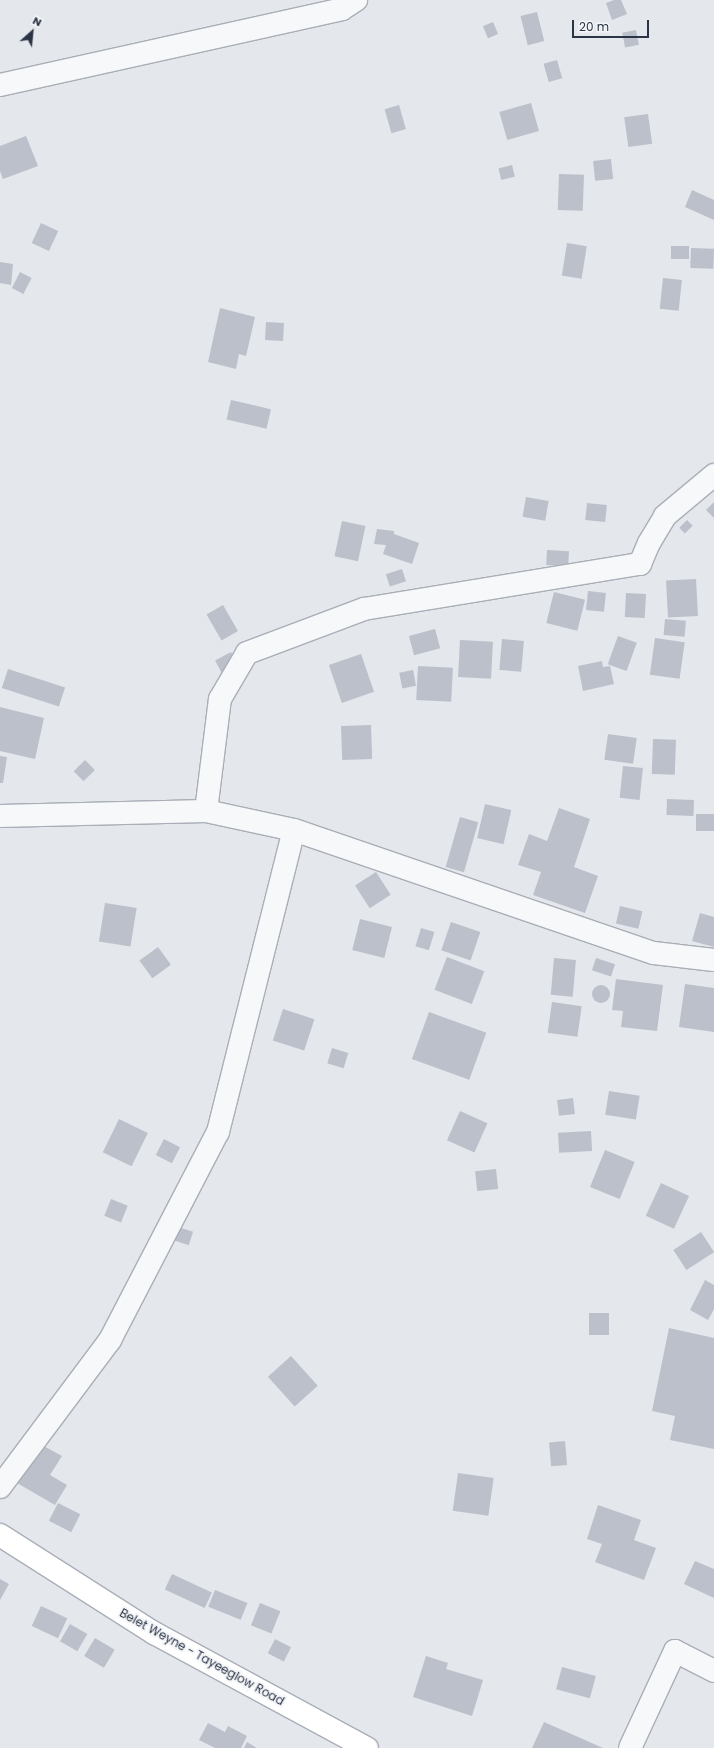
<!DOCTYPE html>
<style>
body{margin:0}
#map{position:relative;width:714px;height:1748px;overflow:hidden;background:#e4e7ec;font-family:Poppins,sans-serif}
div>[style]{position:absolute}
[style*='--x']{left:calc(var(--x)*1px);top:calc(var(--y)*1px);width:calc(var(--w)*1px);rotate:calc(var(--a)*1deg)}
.building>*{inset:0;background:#bbc0ca;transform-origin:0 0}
.round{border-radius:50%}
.roads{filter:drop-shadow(1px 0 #a9aeb7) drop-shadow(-1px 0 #a9aeb7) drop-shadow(0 1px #a9aeb7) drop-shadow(0 -1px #a9aeb7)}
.minor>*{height:22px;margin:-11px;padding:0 11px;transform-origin:11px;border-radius:11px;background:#f7f8fa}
.secondary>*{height:22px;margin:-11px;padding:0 11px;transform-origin:11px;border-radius:11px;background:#fff}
span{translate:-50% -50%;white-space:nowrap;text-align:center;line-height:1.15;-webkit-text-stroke:4px #f4f6f9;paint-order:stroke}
.street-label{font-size:12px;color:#2b3445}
.north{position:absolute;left:12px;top:12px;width:40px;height:40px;-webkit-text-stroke:3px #f4f6f9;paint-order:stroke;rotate:27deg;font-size:11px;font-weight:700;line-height:16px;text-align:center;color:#2b3445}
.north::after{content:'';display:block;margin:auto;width:14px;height:18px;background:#2b3445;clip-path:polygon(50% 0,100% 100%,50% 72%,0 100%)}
.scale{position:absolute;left:572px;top:20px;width:77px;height:18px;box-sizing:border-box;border:2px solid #2b3445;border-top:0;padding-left:5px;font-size:12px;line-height:14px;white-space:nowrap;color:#2b3445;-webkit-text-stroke:3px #f4f6f9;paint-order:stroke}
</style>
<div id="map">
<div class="building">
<div style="clip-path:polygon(614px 0,621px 0,627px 14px,612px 20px,606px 3px)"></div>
<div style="left:537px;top:12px;width:30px;height:17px;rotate:76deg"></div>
<div style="left:493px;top:22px;width:13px;height:11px;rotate:67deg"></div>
<div style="left:636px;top:30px;width:15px;height:14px;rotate:79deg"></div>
<div style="left:557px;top:60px;width:19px;height:14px;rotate:74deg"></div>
<div style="left:531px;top:103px;width:29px;height:33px;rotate:74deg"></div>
<div style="left:399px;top:105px;width:25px;height:15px;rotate:74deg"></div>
<div style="left:648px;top:114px;width:30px;height:24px;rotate:82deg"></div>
<div style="clip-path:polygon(26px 136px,38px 166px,3px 179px,0 171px,0 146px)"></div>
<div style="left:611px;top:159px;width:20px;height:18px;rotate:84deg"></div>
<div style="left:512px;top:165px;width:12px;height:14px;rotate:76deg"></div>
<div style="left:559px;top:174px;width:25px;height:36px;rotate:2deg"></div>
<div style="clip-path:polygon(692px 190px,714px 200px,714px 220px,685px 207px)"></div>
<div style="left:41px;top:223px;width:19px;height:22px;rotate:25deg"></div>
<div style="left:567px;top:243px;width:20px;height:33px;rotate:9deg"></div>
<div style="left:671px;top:246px;width:18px;height:13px"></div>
<div style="left:691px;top:248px;width:23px;height:20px;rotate:2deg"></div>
<div style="clip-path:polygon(0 262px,13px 264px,11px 285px,0 283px)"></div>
<div style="left:20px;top:272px;width:13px;height:18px;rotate:27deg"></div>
<div style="left:663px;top:278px;width:19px;height:31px;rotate:6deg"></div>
<div style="clip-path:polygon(220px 308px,255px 317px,246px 356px,239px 354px,236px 369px,208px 362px)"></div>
<div style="left:266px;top:322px;width:18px;height:18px;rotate:3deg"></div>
<div style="left:231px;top:400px;width:41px;height:20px;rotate:13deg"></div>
<div style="left:526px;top:497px;width:23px;height:20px;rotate:10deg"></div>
<div style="clip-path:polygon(714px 502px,714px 518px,706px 510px)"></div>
<div style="left:587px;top:503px;width:20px;height:17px;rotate:6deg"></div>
<div style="left:687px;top:520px;width:8px;height:11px;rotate:45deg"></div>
<div style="left:342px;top:521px;width:24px;height:36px;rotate:12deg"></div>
<div style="clip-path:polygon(377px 529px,394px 531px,394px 534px,419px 543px,412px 564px,383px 554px,386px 545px,374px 544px)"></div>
<div style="left:547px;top:550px;width:22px;height:15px;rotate:3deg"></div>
<div style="left:402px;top:569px;width:13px;height:17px;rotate:72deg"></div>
<div style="left:696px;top:579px;width:37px;height:30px;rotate:87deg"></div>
<div style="left:588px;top:591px;width:18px;height:19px;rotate:6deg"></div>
<div style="left:554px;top:592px;width:32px;height:32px;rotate:14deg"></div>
<div style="left:626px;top:593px;width:20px;height:24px;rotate:3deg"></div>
<div style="left:223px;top:605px;width:30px;height:19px;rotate:60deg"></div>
<div style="left:665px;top:619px;width:21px;height:16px;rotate:5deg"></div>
<div style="left:435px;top:629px;width:20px;height:27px;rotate:75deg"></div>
<div style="left:618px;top:636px;width:20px;height:30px;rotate:20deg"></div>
<div style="left:655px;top:638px;width:30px;height:37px;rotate:8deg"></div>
<div style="left:502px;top:639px;width:22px;height:31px;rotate:5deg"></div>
<div style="left:460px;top:640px;width:33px;height:37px;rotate:3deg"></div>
<div style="left:231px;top:652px;width:15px;height:18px;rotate:62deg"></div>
<div style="left:361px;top:654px;width:40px;height:34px;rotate:71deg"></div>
<div style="clip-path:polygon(602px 661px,603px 667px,610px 666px,614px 684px,583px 691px,578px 666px)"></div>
<div style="left:418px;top:666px;width:35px;height:34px;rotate:3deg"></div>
<div style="left:8px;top:669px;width:60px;height:20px;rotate:18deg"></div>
<div style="left:413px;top:670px;width:16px;height:14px;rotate:79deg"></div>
<div style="clip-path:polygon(0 707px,44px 718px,35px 759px,0 751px)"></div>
<div style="left:371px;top:725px;width:34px;height:30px;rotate:88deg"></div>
<div style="left:608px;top:734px;width:29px;height:26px;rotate:8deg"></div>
<div style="left:653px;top:739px;width:23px;height:35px;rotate:2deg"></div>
<div style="clip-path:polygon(0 756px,7px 757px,3px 783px,0 783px)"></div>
<div style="left:85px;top:760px;width:14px;height:16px;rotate:45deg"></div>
<div style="left:623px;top:766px;width:20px;height:32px;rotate:6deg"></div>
<div style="left:667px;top:799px;width:27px;height:16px;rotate:2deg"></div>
<div style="left:485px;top:804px;width:27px;height:35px;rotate:13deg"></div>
<div style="clip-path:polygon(559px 808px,590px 819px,574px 867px,598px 876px,585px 913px,533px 895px,541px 872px,518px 865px,529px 834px,547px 841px)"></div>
<div style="left:714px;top:814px;width:17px;height:18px;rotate:90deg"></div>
<div style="left:460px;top:817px;width:19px;height:52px;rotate:16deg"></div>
<div style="left:376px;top:872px;width:27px;height:25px;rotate:57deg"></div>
<div style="left:105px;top:903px;width:32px;height:39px;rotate:9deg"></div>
<div style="left:620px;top:906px;width:23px;height:18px;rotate:13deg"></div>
<div style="clip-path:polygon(700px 913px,714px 917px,714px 947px,692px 941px)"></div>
<div style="left:360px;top:919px;width:33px;height:32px;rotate:14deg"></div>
<div style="left:451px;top:922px;width:31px;height:30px;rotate:19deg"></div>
<div style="left:421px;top:928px;width:14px;height:19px;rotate:17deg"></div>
<div style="left:158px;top:947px;width:22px;height:23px;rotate:54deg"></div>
<div style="left:447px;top:957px;width:40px;height:35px;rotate:21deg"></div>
<div style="left:554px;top:958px;width:22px;height:37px;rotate:5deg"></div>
<div style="left:596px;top:958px;width:20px;height:13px;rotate:18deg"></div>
<div style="clip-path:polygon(616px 979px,663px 985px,657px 1031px,621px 1027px,623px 1011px,612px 1010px)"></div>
<div style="clip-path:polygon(685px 984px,714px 988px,714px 1032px,679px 1027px)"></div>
<div class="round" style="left:592px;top:985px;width:18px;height:18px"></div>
<div style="left:552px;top:1002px;width:30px;height:31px;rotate:8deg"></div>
<div style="left:283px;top:1009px;width:33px;height:33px;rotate:18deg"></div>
<div style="left:429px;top:1012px;width:61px;height:50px;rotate:20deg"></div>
<div style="left:332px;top:1048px;width:17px;height:16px;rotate:17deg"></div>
<div style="left:609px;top:1091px;width:31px;height:24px;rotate:9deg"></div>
<div style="left:573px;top:1098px;width:16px;height:16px;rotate:83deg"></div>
<div style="left:460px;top:1111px;width:30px;height:32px;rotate:24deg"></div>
<div style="left:119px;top:1119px;width:32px;height:37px;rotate:26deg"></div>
<div style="left:591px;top:1131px;width:20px;height:33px;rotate:87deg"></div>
<div style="left:164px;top:1139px;width:18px;height:18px;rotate:27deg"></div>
<div style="left:605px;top:1150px;width:32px;height:40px;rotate:22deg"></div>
<div style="left:496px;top:1169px;width:20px;height:21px;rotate:84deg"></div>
<div style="left:661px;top:1183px;width:31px;height:36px;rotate:25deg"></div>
<div style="left:111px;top:1199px;width:18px;height:18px;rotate:22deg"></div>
<div style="left:175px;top:1226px;width:19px;height:14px;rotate:18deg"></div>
<div style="left:701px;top:1232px;width:24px;height:33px;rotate:57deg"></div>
<div style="clip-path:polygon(705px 1280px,714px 1285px,714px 1309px,708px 1320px,690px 1310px)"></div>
<div style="left:589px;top:1313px;width:20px;height:22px"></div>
<div style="clip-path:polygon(669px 1328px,714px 1338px,714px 1449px,670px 1440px,675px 1416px,652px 1411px)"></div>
<div style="left:291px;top:1356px;width:40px;height:31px;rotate:48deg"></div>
<div style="left:565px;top:1441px;width:24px;height:16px;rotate:85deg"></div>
<div style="clip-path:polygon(40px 1444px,62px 1456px,50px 1475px,67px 1485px,55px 1505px,17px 1483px)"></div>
<div style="left:458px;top:1473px;width:36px;height:38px;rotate:8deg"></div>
<div style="left:58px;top:1503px;width:25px;height:20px;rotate:27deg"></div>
<div style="clip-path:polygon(598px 1505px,641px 1520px,634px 1540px,656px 1548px,644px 1580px,595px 1562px,602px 1544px,587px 1539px)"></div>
<div style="clip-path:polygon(695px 1561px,714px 1569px,714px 1598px,684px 1584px)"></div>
<div style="left:172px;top:1574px;width:44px;height:17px;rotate:25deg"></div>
<div style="clip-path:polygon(0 1579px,9px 1584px,0 1600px)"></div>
<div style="left:215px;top:1590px;width:35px;height:18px;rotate:22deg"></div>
<div style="left:260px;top:1603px;width:22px;height:24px;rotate:22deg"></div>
<div style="left:41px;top:1606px;width:29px;height:22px;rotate:25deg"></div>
<div style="left:70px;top:1624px;width:20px;height:20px;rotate:30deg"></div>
<div style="left:95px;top:1638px;width:23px;height:21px;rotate:31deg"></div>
<div style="left:275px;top:1639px;width:18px;height:16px;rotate:27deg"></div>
<div style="clip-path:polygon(426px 1656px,448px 1663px,446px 1669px,483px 1680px,472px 1716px,413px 1697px)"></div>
<div style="left:562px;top:1667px;width:35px;height:23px;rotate:15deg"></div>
<div style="clip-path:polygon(544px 1722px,603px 1748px,532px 1748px)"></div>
<div style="clip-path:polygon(208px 1723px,225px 1732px,228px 1726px,247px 1736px,241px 1748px,215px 1748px,199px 1740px)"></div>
<div style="clip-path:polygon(247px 1742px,257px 1748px,244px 1748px)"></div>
</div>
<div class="roads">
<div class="minor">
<div style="--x:0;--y:85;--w:350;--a:-12.5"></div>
<div style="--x:342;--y:9;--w:17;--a:-33"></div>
<div style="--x:206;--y:811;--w:113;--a:-82.9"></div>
<div style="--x:220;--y:699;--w:53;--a:-59.6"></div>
<div style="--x:247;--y:653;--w:125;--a:-20.6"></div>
<div style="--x:364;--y:609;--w:280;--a:-9.3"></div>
<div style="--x:640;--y:564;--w:23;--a:-67"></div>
<div style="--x:649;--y:543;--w:31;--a:-59"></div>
<div style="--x:665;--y:516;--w:64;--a:-39.9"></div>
<div style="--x:0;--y:816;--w:206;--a:-1.4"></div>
<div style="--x:206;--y:811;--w:90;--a:12.2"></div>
<div style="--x:0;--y:1487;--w:184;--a:-53.2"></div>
<div style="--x:110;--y:1340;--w:234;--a:-62.6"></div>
<div style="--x:218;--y:1132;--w:311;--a:-75.9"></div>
<div style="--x:294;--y:830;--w:380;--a:18.9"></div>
<div style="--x:654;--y:953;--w:60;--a:6.7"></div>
<div style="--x:630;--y:1748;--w:107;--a:-65.1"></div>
<div style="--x:675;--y:1651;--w:44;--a:27.1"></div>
</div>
<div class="secondary">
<div style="--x:0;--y:1535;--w:183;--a:32.5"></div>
<div style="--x:154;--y:1633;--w:242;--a:28.4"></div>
</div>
</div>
<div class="street-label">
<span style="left:202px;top:1657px;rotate:29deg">Belet Weyne - Tayeeglow Road</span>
</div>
<div class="north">N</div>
<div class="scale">20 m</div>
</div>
